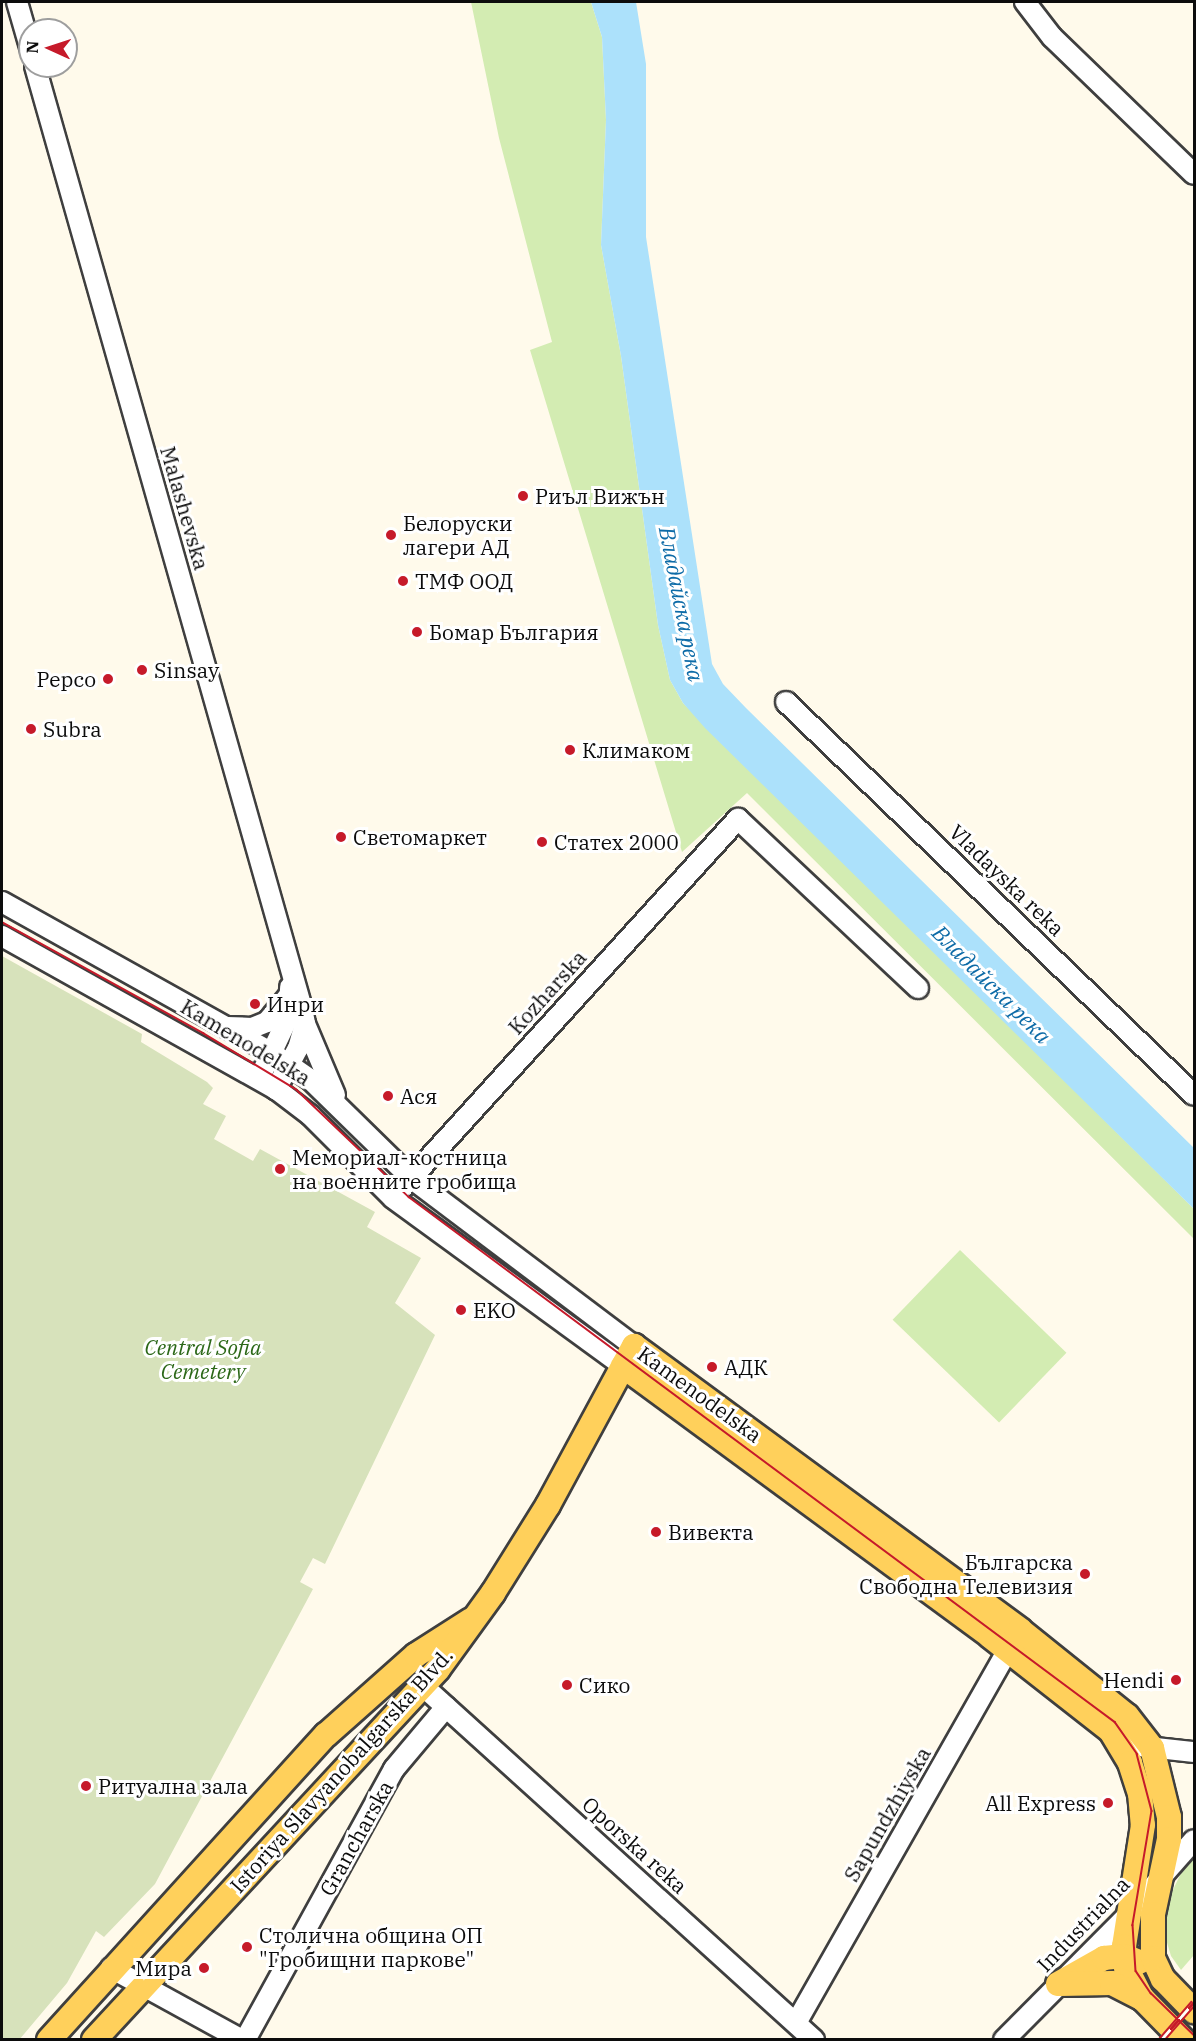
<!DOCTYPE html>
<meta charset="utf-8">
<style>
body{margin:0}
#map{position:relative;width:1196px;height:2041px;overflow:hidden;background:#fffaeb;font-family:"IBM Plex Serif",serif}
div>[style]{position:absolute}
[style*='--x']{left:calc(var(--x)*1px);top:calc(var(--y)*1px);width:calc(var(--w)*1px);rotate:calc(var(--a)*1deg)}
.green>*{inset:0;background:#d3ecb2;transform-origin:0 0}
.cemetery>*{inset:0;background:#d7e2bb}
.water>*{inset:0;background:#ace1fb}
.roads{filter:drop-shadow(2px 0 #3f3f3f) drop-shadow(-2px 0 #3f3f3f) drop-shadow(0 2px #3f3f3f) drop-shadow(0 -2px #3f3f3f)}
.minor>*{height:20px;margin:-10px;padding:0 10px;transform-origin:10px;border-radius:10px;background:#fff}
.major>*{height:24px;margin:-12px;padding:0 12px;transform-origin:12px;border-radius:12px;background:#ffd05b}
.tram>*{height:1.5px;margin:-0.75px;padding:0 0.75px;transform-origin:0.75px;border-radius:0.75px;background:#c61a2a}
.rail>*{height:7px;margin-top:-3.5px;transform-origin:0;background:repeating-linear-gradient(90deg,#fff 0 14px,#c61a2a 0 28px);box-sizing:border-box;border-block:2px solid #c61a2a}
.dots>*{width:16px;height:16px;translate:-50% -50%;box-sizing:border-box;border:3px solid #fff;border-radius:50%}
span{translate:-50% -50%;white-space:nowrap;text-align:center;line-height:1.15;-webkit-text-stroke:6px #fff;paint-order:stroke}
.poi-label{font-size:21px;color:#0c0c0c}
.left{translate:0 -50%;text-align:left}
.right{translate:-100% -50%;text-align:right}
.street-label{font-size:21px;color:#0c0c0c}
.park-label{font-size:21px;color:#2c6818;font-style:italic}
.water-label{font-size:22px;color:#0d6ba7;font-style:italic}
.frame{position:absolute;inset:0;border:3px solid #0c0c0c;pointer-events:none}
.north{position:absolute;left:18px;top:18px;width:60px;height:60px;box-sizing:border-box;background:#fff;border:2px solid #9e9e9e;border-radius:50%;rotate:273deg;font-size:16px;font-weight:700;line-height:24px;text-align:center;color:#0c0c0c}
.north::after{content:'';display:block;margin:auto;width:21px;height:27px;background:#c61a2a;clip-path:polygon(50% 0,100% 100%,50% 72%,0 100%)}
</style>
<div id="map">
<div class="green">
<div style="clip-path:polygon(471px 2px,591px 2px,602px 37px,606px 120px,601px 245px,621px 356px,658px 625px,670px 680px,683px 703px,1194px 1209px,1194px 1239px,747px 793px,682px 852px,530px 350px,552px 342px,499px 138px)"></div>
<div style="left:960px;top:1250px;width:148px;height:97px;rotate:44deg"></div>
<div style="clip-path:polygon(1194px 1856px,1194px 1955px,1181px 1970px,1171px 1956px,1165px 1936px,1169px 1898px,1183px 1869px)"></div>
</div>
<div class="cemetery">
<div style="clip-path:polygon(2px 956px,142px 1034px,141px 1042px,207px 1082px,213px 1088px,203px 1104px,226px 1116px,214px 1139px,253px 1161px,260px 1149px,375px 1212px,367px 1227px,421px 1258px,395px 1303px,435px 1335px,325px 1564px,313px 1558px,300px 1582px,313px 1589px,155px 1884px,104px 1937px,96px 1931px,67px 1983px,19px 2040px,2px 2039px)"></div>
</div>
<div class="water">
<div style="clip-path:polygon(591px 2px,636px 2px,646px 64px,646px 237px,712px 664px,723px 684px,746px 708px,1194px 1148px,1194px 1209px,705px 728px,683px 703px,670px 680px,658px 625px,621px 356px,601px 245px,606px 120px,602px 37px)"></div>
</div>
<div class="roads">
<div class="minor">
<div style="--x:17;--y:2;--w:47;--a:73.9"></div>
<div style="--x:1025;--y:2;--w:44;--a:52.4"></div>
<div style="--x:1052;--y:37;--w:197;--a:44"></div>
<div style="--x:35;--y:66;--w:979;--a:74.18"></div>
<div style="--x:302;--y:1008;--w:16;--a:79"></div>
<div style="--x:305;--y:1024;--w:25;--a:106"></div>
<div style="--x:298;--y:1048;--w:47;--a:118.2"></div>
<div style="--x:786;--y:702;--w:566;--a:43.93"></div>
<div style="--x:2;--y:902;--w:309;--a:29.2"></div>
<div style="--x:272;--y:1053;--w:47;--a:34.7"></div>
<div style="--x:311;--y:1080;--w:140;--a:44.4"></div>
<div style="--x:411;--y:1178;--w:279;--a:37"></div>
<div style="--x:2;--y:936;--w:314;--a:29.2"></div>
<div style="--x:276;--y:1089;--w:43;--a:37.4"></div>
<div style="--x:310;--y:1115;--w:117;--a:45"></div>
<div style="--x:393;--y:1198;--w:285;--a:36.1"></div>
<div style="--x:305;--y:1024;--w:77;--a:67.1"></div>
<div style="--x:227;--y:1027;--w:25;--a:2"></div>
<div style="--x:252;--y:1028;--w:16;--a:-22"></div>
<div style="--x:267;--y:1022;--w:34;--a:-50"></div>
<div style="--x:259;--y:1079;--w:68;--a:-64.6"></div>
<div style="--x:288;--y:1018;--w:31;--a:-86"></div>
<div style="--x:403;--y:1187;--w:498;--a:-47.7"></div>
<div style="--x:738;--y:819;--w:247;--a:43.2"></div>
<div style="--x:424;--y:1687;--w:526;--a:42.15"></div>
<div style="--x:1120;--y:1744;--w:74;--a:6.2"></div>
<div style="--x:111;--y:1968;--w:149;--a:28.8"></div>
<div style="--x:796;--y:2023;--w:442;--a:-60.4"></div>
<div style="--x:245;--y:2040;--w:309;--a:-61.2"></div>
<div style="--x:394;--y:1769;--w:81;--a:-50"></div>
<div style="--x:1004;--y:2040;--w:175;--a:-45.2"></div>
<div style="--x:1127;--y:1916;--w:101;--a:-48.6"></div>
</div>
<div class="major">
<div style="--x:623;--y:1366;--w:456;--a:36.3"></div>
<div style="--x:990;--y:1636;--w:154;--a:38.1"></div>
<div style="--x:1111;--y:1731;--w:37;--a:59"></div>
<div style="--x:1130;--y:1763;--w:32;--a:72"></div>
<div style="--x:1140;--y:1793;--w:32;--a:85"></div>
<div style="--x:1143;--y:1825;--w:122;--a:98.9"></div>
<div style="--x:1124;--y:1946;--w:21;--a:85"></div>
<div style="--x:1126;--y:1967;--w:35;--a:63"></div>
<div style="--x:1142;--y:1998;--w:59;--a:45.7"></div>
<div style="--x:1058;--y:1984;--w:53;--a:-29.5"></div>
<div style="--x:1104;--y:1958;--w:20;--a:-6"></div>
<div style="--x:1124;--y:1956;--w:16;--a:22"></div>
<div style="--x:1060;--y:1984;--w:52;--a:-1.1"></div>
<div style="--x:1112;--y:1983;--w:34;--a:27"></div>
<div style="--x:49;--y:2040;--w:412;--a:-47.8"></div>
<div style="--x:326;--y:1735;--w:120;--a:-41.6"></div>
<div style="--x:416;--y:1655;--w:65;--a:-32.5"></div>
<div style="--x:94;--y:2040;--w:506;--a:-47.16"></div>
<div style="--x:438;--y:1669;--w:94;--a:-54.1"></div>
<div style="--x:493;--y:1593;--w:104;--a:-58"></div>
<div style="--x:548;--y:1505;--w:181;--a:-61.6"></div>
<div style="--x:634;--y:1346;--w:479;--a:36.3"></div>
<div style="--x:1020;--y:1630;--w:137;--a:38.8"></div>
<div style="--x:1127;--y:1716;--w:41;--a:52"></div>
<div style="--x:1152;--y:1748;--w:71;--a:76.2"></div>
<div style="--x:1169;--y:1817;--w:22;--a:90"></div>
<div style="--x:1169;--y:1839;--w:77;--a:102"></div>
<div style="--x:1153;--y:1914;--w:44;--a:90"></div>
<div style="--x:1153;--y:1958;--w:23;--a:65"></div>
<div style="--x:1163;--y:1979;--w:45;--a:45.9"></div>
</div>
</div>
<div class="tram">
<div style="--x:2;--y:922;--w:230;--a:28.9"></div>
<div style="--x:203;--y:1033;--w:110;--a:31.2"></div>
<div style="--x:297;--y:1090;--w:155;--a:43.7"></div>
<div style="--x:409;--y:1197;--w:880;--a:36.64"></div>
<div style="--x:1115;--y:1722;--w:39;--a:55"></div>
<div style="--x:1137;--y:1754;--w:59;--a:75.3"></div>
<div style="--x:1152;--y:1811;--w:116;--a:99.5"></div>
<div style="--x:1133;--y:1925;--w:46;--a:86.3"></div>
<div style="--x:1136;--y:1971;--w:27;--a:56"></div>
<div style="--x:1151;--y:1993;--w:60;--a:44.3"></div>
<div style="--x:204;--y:1024;--w:45;--a:29.4"></div>
</div>
<div class="rail">
<div style="--x:1161;--y:2040;--w:50;--a:-49"></div>
</div>
<div class="dots">
<div style="left:523px;top:496px;background:#c61a2a"></div>
<div style="left:391px;top:535px;background:#c61a2a"></div>
<div style="left:403px;top:581px;background:#c61a2a"></div>
<div style="left:417px;top:632px;background:#c61a2a"></div>
<div style="left:142px;top:670px;background:#c61a2a"></div>
<div style="left:108px;top:679px;background:#c61a2a"></div>
<div style="left:31px;top:729px;background:#c61a2a"></div>
<div style="left:570px;top:750px;background:#c61a2a"></div>
<div style="left:341px;top:837px;background:#c61a2a"></div>
<div style="left:542px;top:842px;background:#c61a2a"></div>
<div style="left:255px;top:1004px;background:#c61a2a"></div>
<div style="left:388px;top:1096px;background:#c61a2a"></div>
<div style="left:280px;top:1169px;background:#c61a2a"></div>
<div style="left:461px;top:1310px;background:#c61a2a"></div>
<div style="left:712px;top:1367px;background:#c61a2a"></div>
<div style="left:656px;top:1532px;background:#c61a2a"></div>
<div style="left:1085px;top:1574px;background:#c61a2a"></div>
<div style="left:1176px;top:1680px;background:#c61a2a"></div>
<div style="left:567px;top:1685px;background:#c61a2a"></div>
<div style="left:86px;top:1786px;background:#c61a2a"></div>
<div style="left:1108px;top:1803px;background:#c61a2a"></div>
<div style="left:247px;top:1947px;background:#c61a2a"></div>
<div style="left:204px;top:1968px;background:#c61a2a"></div>
</div>
<div class="poi-label">
<span class="left" style="left:535px;top:496px">Риъл Вижън</span>
<span class="left" style="left:403px;top:535px">Белоруски<br>лагери АД</span>
<span class="left" style="left:415px;top:581px">ТМФ ООД</span>
<span class="left" style="left:429px;top:632px">Бомар България</span>
<span class="left" style="left:154px;top:670px">Sinsay</span>
<span class="right" style="left:96px;top:679px">Pepco</span>
<span class="left" style="left:43px;top:729px">Subra</span>
<span class="left" style="left:582px;top:750px">Климаком</span>
<span class="left" style="left:353px;top:837px">Светомаркет</span>
<span class="left" style="left:554px;top:842px">Статех 2000</span>
<span class="left" style="left:267px;top:1004px">Инри</span>
<span class="left" style="left:400px;top:1096px">Ася</span>
<span class="left" style="left:292px;top:1169px">Мемориал-костница<br>на военните гробища</span>
<span class="left" style="left:473px;top:1310px">EKO</span>
<span class="left" style="left:724px;top:1367px">АДК</span>
<span class="left" style="left:668px;top:1532px">Вивекта</span>
<span class="right" style="left:1073px;top:1574px">Българска<br>Свободна Телевизия</span>
<span class="right" style="left:1164px;top:1680px">Hendi</span>
<span class="left" style="left:579px;top:1685px">Сико</span>
<span class="left" style="left:98px;top:1786px">Ритуална зала</span>
<span class="right" style="left:1096px;top:1803px">All Express</span>
<span class="left" style="left:259px;top:1947px">Столична община ОП<br>"Гробищни паркове"</span>
<span class="right" style="left:192px;top:1968px">Мира</span>
</div>
<div class="street-label">
<span style="left:185px;top:508px;rotate:74deg">Malashevska</span>
<span style="left:1007px;top:880px;rotate:44deg">Vladayska reka</span>
<span style="left:547px;top:992px;rotate:-48deg">Kozharska</span>
<span style="left:246px;top:1042px;rotate:31deg">Kamenodelska</span>
<span style="left:700px;top:1394px;rotate:36deg">Kamenodelska</span>
<span style="left:341px;top:1770px;rotate:-48deg">Istoriya Slavyanobalgarska Blvd.</span>
<span style="left:887px;top:1814px;rotate:-60deg">Sapundzhiyska</span>
<span style="left:356px;top:1838px;rotate:-61deg">Grancharska</span>
<span style="left:635px;top:1845px;rotate:42deg">Oporska reka</span>
<span style="left:1083px;top:1924px;rotate:-46deg">Industrialna</span>
</div>
<div class="park-label">
<span style="left:203px;top:1359px">Central Sofia<br>Cemetery</span>
</div>
<div class="water-label">
<span style="left:682px;top:604px;rotate:79deg">Владайска река</span>
<span style="left:992px;top:984px;rotate:45deg">Владайска река</span>
</div>
<div class="frame"></div>
<div class="north">N</div>
</div>
